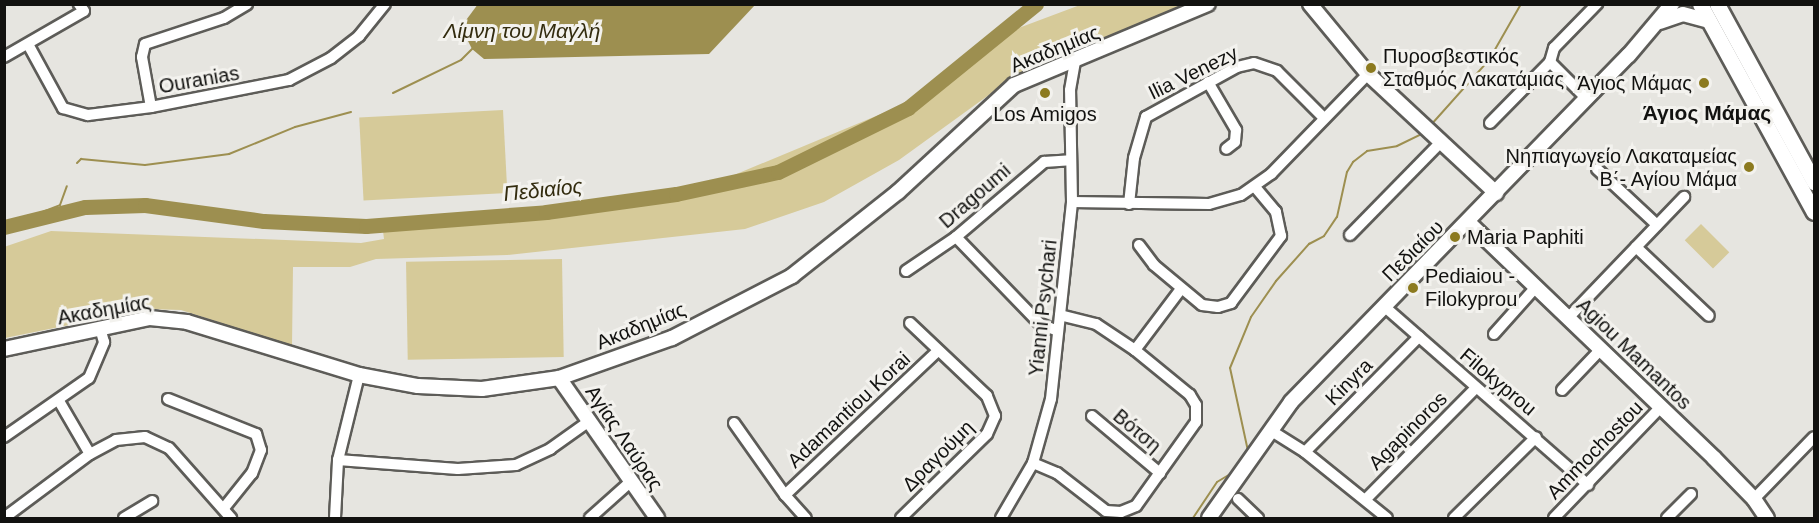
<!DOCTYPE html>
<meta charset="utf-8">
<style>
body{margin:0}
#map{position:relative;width:1819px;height:523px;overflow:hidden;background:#e6e5e0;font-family:Arial,sans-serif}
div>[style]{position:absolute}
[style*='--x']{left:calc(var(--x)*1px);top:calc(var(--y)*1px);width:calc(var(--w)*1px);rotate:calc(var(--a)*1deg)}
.green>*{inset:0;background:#d6ca99;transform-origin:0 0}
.water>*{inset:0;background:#9d8f50}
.stream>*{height:2px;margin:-1px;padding:0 1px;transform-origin:1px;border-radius:1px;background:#9d8f50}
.river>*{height:15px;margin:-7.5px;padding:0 7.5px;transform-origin:7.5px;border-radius:7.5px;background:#9d8f50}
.roads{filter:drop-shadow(2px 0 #5d5c58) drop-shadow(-2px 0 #5d5c58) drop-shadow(0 2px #5d5c58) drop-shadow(0 -2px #5d5c58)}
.street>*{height:10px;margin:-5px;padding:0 5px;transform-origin:5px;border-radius:5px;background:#fff}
.secondary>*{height:14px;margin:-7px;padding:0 7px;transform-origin:7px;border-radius:7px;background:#fff}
.primary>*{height:15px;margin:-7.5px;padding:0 7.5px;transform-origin:7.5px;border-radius:7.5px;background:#fff}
.dots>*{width:16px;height:16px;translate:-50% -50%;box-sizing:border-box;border:3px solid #f3f2ee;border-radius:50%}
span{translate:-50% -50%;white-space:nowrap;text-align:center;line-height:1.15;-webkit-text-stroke:6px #f3f2ee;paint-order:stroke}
.street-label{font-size:20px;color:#121210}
.poi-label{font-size:20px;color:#121210}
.left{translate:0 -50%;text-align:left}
.right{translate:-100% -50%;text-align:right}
.water-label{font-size:21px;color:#332c0f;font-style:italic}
.neighbourhood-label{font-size:21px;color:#121210;font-weight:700}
.frame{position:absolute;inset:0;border:6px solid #121210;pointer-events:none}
</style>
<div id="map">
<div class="green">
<div style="clip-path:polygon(1080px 5px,1194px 5px,1137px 31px,1120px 33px,1069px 53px,1066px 51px,1071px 43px,1055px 51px,1059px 60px,1015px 76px,899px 160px,824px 202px,745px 229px,507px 255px,376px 259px,350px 267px,293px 267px,292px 346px,181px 310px,148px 309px,5px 338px,4px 247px,51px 231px,361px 243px,384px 239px,383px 231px,580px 213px,679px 198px,924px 96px,1011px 31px)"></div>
<div style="left:503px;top:110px;width:83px;height:144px;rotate:87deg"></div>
<div style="left:1701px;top:224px;width:40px;height:23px;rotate:45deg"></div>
<div style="left:562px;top:259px;width:98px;height:156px;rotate:89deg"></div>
</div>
<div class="water">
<div style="clip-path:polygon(478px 4px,755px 4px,755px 5px,709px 54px,484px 59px,472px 49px,461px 27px)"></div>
</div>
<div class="stream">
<div style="--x:393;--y:93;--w:76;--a:-25.9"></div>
<div style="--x:461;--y:60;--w:16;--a:-45"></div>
<div style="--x:1430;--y:126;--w:89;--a:-48.2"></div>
<div style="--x:1489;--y:60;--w:64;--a:-60.3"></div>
<div style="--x:77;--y:163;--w:6;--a:-45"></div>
<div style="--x:81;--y:159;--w:64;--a:5.4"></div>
<div style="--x:145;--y:165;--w:85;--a:-7.5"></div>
<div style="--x:229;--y:154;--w:71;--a:-22.2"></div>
<div style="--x:295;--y:127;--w:58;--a:-15"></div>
<div style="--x:4;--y:227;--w:60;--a:-21.4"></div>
<div style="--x:60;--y:205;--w:20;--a:-70"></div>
<div style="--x:1193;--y:518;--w:43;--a:-56.3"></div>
<div style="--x:1217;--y:482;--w:17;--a:-31"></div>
<div style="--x:1232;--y:473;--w:27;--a:-54"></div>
<div style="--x:1248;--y:451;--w:85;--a:-102.2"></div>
<div style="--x:1230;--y:368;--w:55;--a:-67.6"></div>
<div style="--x:1251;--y:317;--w:44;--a:-55.2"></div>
<div style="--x:1276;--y:281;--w:50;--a:-48.3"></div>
<div style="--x:1309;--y:244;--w:17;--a:-28"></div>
<div style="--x:1324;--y:236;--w:23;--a:-56"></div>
<div style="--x:1337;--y:217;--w:46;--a:-77.5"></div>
<div style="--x:1347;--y:172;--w:12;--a:-59"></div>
<div style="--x:1353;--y:162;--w:18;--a:-38"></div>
<div style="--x:1367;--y:151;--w:30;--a:-9"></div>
<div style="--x:1397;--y:146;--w:30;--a:-26"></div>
</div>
<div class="river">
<div style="--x:4;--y:227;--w:83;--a:-13.9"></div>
<div style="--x:85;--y:207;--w:60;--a:-1.9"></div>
<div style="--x:145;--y:205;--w:120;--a:7.7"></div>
<div style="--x:264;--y:221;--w:102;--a:2.8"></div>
<div style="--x:366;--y:226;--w:181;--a:-4.4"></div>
<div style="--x:546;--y:212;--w:131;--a:-7.9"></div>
<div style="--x:676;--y:194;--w:104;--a:-12.2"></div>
<div style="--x:778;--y:172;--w:145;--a:-26.2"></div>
<div style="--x:908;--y:108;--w:165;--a:-39.1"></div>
</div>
<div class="roads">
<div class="street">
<div style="--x:29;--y:46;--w:71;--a:61.3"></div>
<div style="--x:63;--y:108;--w:26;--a:16"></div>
<div style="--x:88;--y:115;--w:64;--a:-7.2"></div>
<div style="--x:151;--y:107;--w:141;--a:-11.1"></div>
<div style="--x:289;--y:80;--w:47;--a:-27.6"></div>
<div style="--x:331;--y:58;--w:36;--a:-38"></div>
<div style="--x:359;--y:36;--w:41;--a:-50.9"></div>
<div style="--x:4;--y:57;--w:92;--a:-29.9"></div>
<div style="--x:84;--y:11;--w:9;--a:-126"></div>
<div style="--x:1550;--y:62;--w:52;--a:45"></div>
<div style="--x:1208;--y:82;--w:56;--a:59.7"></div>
<div style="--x:1236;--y:130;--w:12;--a:95"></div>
<div style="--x:1235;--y:142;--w:11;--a:142"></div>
<div style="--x:151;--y:107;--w:51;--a:-100.2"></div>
<div style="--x:142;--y:57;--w:13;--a:-77"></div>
<div style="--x:145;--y:44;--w:83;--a:-18.2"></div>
<div style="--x:224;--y:18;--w:27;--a:-31"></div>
<div style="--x:1490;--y:123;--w:86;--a:-45.5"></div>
<div style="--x:1550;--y:62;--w:15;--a:-74"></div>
<div style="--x:1554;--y:48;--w:62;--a:-45.7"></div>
<div style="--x:1597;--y:169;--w:82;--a:43"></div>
<div style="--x:1072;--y:202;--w:137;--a:0.8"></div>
<div style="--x:1209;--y:204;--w:33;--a:-16"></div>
<div style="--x:1241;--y:195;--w:37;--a:-35"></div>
<div style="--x:1271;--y:174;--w:139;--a:-45.9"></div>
<div style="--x:1129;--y:204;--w:46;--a:-83.8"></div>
<div style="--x:1134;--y:158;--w:43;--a:-73.7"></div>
<div style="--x:1146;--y:117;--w:104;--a:-28.8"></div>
<div style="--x:1237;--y:67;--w:17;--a:-13"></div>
<div style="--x:1254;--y:63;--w:24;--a:19"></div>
<div style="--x:1277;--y:71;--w:66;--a:45"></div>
<div style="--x:1350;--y:235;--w:130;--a:-45.6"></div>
<div style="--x:956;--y:237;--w:121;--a:46"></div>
<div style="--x:1040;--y:324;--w:19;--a:21"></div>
<div style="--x:1139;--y:245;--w:25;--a:53"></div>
<div style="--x:1154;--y:265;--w:62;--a:39.8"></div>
<div style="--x:1202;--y:305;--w:16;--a:7"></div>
<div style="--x:1218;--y:307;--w:14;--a:-17"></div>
<div style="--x:1231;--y:303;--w:84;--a:-53.3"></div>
<div style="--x:1281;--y:236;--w:25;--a:-102"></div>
<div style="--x:1276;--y:212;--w:31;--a:-130"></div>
<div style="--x:1636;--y:247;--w:100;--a:43.4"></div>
<div style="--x:906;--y:271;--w:60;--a:-34.2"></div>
<div style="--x:956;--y:237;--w:116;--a:-40.4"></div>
<div style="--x:1044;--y:162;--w:26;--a:-4"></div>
<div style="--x:1385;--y:307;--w:270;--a:41.2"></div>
<div style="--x:1568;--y:318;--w:168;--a:-46.2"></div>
<div style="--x:1494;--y:334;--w:63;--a:-48.2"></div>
<div style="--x:1135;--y:350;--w:76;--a:-53"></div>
<div style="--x:1562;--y:390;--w:57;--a:-46.4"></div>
<div style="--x:168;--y:399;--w:95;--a:21.7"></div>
<div style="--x:256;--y:434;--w:17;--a:73"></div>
<div style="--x:261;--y:450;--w:25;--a:111"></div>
<div style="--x:252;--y:473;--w:45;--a:128.7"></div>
<div style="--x:59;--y:401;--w:61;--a:59.7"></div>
<div style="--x:1092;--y:416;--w:89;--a:40"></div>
<div style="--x:734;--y:423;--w:88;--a:54.7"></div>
<div style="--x:785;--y:495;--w:31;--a:48"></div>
<div style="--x:1270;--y:430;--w:41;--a:32.2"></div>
<div style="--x:1305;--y:452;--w:105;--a:38.8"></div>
<div style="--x:4;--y:437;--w:103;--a:-34.8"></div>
<div style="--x:89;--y:378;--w:39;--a:-67"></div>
<div style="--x:104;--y:342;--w:15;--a:-106"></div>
<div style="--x:1305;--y:452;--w:162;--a:-45.3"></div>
<div style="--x:338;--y:460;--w:120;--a:4.3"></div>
<div style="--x:458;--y:469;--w:58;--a:-3.9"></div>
<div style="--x:516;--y:465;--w:38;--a:-25"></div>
<div style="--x:550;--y:449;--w:47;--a:-35.4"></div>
<div style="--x:1033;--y:463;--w:26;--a:23"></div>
<div style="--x:1057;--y:473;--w:62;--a:37.8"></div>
<div style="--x:1106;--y:511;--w:15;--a:4"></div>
<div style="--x:1121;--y:512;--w:16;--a:-22"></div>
<div style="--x:1136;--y:506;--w:103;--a:-54.5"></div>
<div style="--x:1196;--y:422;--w:17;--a:-90"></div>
<div style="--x:1196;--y:405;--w:12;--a:-121"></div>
<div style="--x:1190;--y:395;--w:71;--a:-140.7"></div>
<div style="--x:1135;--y:350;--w:47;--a:-146.3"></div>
<div style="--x:1096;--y:324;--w:37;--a:-166"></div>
<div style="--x:785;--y:495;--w:210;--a:-43.3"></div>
<div style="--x:1238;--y:499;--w:28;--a:44"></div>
<div style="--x:1366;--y:499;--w:155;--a:-45.3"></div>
<div style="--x:1754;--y:499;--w:86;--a:-45.9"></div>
<div style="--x:4;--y:518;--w:107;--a:-36.7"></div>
<div style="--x:90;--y:454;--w:30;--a:-28"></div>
<div style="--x:116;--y:440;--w:29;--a:-6"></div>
<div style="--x:145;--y:437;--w:26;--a:25"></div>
<div style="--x:169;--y:448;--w:94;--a:48.5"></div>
<div style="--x:124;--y:518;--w:33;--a:-31"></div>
<div style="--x:335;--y:518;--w:58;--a:-87"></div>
<div style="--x:338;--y:460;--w:88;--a:-76.1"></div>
<div style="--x:590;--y:518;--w:52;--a:-41.9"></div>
<div style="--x:901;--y:518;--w:120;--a:-44.3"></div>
<div style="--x:987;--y:434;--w:20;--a:-66"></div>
<div style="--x:995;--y:416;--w:22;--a:-112"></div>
<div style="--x:987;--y:396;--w:106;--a:-136.5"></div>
<div style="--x:1001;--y:518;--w:64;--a:-59.8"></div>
<div style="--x:1033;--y:463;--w:66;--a:-74.3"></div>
<div style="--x:1051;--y:399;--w:198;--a:-83.9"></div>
<div style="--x:1072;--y:202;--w:112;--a:-91"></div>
<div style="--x:1070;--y:90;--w:29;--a:-80"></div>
<div style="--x:1454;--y:518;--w:115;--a:-44.6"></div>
<div style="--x:1554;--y:518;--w:154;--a:-46.1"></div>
<div style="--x:1667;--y:518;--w:34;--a:-45"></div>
</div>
<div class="secondary">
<div style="--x:1310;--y:4;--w:91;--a:50.4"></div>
<div style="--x:1368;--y:74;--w:175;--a:42.9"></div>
<div style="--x:1660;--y:22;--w:24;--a:-19"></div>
<div style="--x:1683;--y:14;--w:27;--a:15"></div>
<div style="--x:1468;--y:222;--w:341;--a:43.8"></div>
<div style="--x:1714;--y:458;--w:57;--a:45.7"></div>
<div style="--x:1754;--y:499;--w:23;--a:56"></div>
<div style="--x:4;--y:349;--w:149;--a:-12"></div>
<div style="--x:150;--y:318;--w:37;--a:6"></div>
<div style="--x:187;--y:322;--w:180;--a:17.1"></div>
<div style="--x:359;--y:375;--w:60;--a:10.6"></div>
<div style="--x:418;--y:386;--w:64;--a:2.7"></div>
<div style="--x:482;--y:389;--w:78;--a:-8.1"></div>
<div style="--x:559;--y:378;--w:120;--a:-19.5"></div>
<div style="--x:672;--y:338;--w:135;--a:-27.3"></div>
<div style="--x:792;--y:276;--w:135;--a:-38.4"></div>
<div style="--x:898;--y:192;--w:158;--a:-42.7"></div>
<div style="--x:1014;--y:85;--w:210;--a:-22.7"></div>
<div style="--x:559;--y:378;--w:171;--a:55"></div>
<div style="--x:1209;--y:518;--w:142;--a:-54.7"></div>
<div style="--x:1291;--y:402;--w:484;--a:-45.8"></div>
<div style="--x:1629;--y:55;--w:67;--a:-49.9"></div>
</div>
<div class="primary">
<div style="--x:1700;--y:4;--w:237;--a:61.3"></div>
<div style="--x:1717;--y:4;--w:203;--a:61.4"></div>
</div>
</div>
<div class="dots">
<div style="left:1371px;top:68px;background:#8c7a1f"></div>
<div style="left:1704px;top:83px;background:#8c7a1f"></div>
<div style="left:1045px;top:93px;background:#8c7a1f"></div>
<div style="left:1749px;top:167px;background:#8c7a1f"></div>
<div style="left:1455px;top:237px;background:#8c7a1f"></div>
<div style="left:1413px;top:288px;background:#8c7a1f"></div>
</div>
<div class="street-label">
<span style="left:1055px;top:49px;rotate:-22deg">Ακαδημίας</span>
<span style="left:1193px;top:73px;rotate:-26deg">Ilia Venezy</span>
<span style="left:199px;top:80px;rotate:-10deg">Ouranias</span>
<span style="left:975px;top:196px;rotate:-41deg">Dragoumi</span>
<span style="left:1413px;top:251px;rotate:-45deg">Πεδιαίου</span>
<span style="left:1043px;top:308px;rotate:-84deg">Yianni Psychari</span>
<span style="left:104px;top:310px;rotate:-10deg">Ακαδημίας</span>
<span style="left:641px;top:326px;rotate:-22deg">Ακαδημίας</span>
<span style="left:1634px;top:354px;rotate:44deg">Agiou Mamantos</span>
<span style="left:1349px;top:382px;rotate:-45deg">Kinyra</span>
<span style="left:1498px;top:382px;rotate:40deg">Filokyprou</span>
<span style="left:849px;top:410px;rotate:-43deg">Adamantiou Korai</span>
<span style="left:1137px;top:431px;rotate:40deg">Βότση</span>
<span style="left:1408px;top:431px;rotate:-45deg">Agapinoros</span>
<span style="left:624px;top:438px;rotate:56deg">Αγίας Λαύρας</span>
<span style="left:1595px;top:450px;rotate:-46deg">Ammochostou</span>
<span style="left:938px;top:456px;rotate:-45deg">Δραγούμη</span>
</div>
<div class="poi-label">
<span class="left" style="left:1383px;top:68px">Πυροσβεστικός<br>Σταθμός Λακατάμιας</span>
<span class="right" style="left:1692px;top:83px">Άγιος Μάμας</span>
<span style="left:1045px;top:114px">Los Amigos</span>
<span class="right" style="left:1737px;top:168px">Νηπιαγωγείο Λακαταμείας<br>Β΄- Αγίου Μάμα</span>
<span class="left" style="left:1467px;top:237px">Maria Paphiti</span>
<span class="left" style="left:1425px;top:288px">Pediaiou -<br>Filokyprou</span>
</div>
<div class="water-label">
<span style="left:522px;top:31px">Λίμνη του Μαγλή</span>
<span style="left:543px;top:190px;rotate:-6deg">Πεδιαίος</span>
</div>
<div class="neighbourhood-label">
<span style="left:1707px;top:113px">Άγιος Μάμας</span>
</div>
<div class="frame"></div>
</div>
